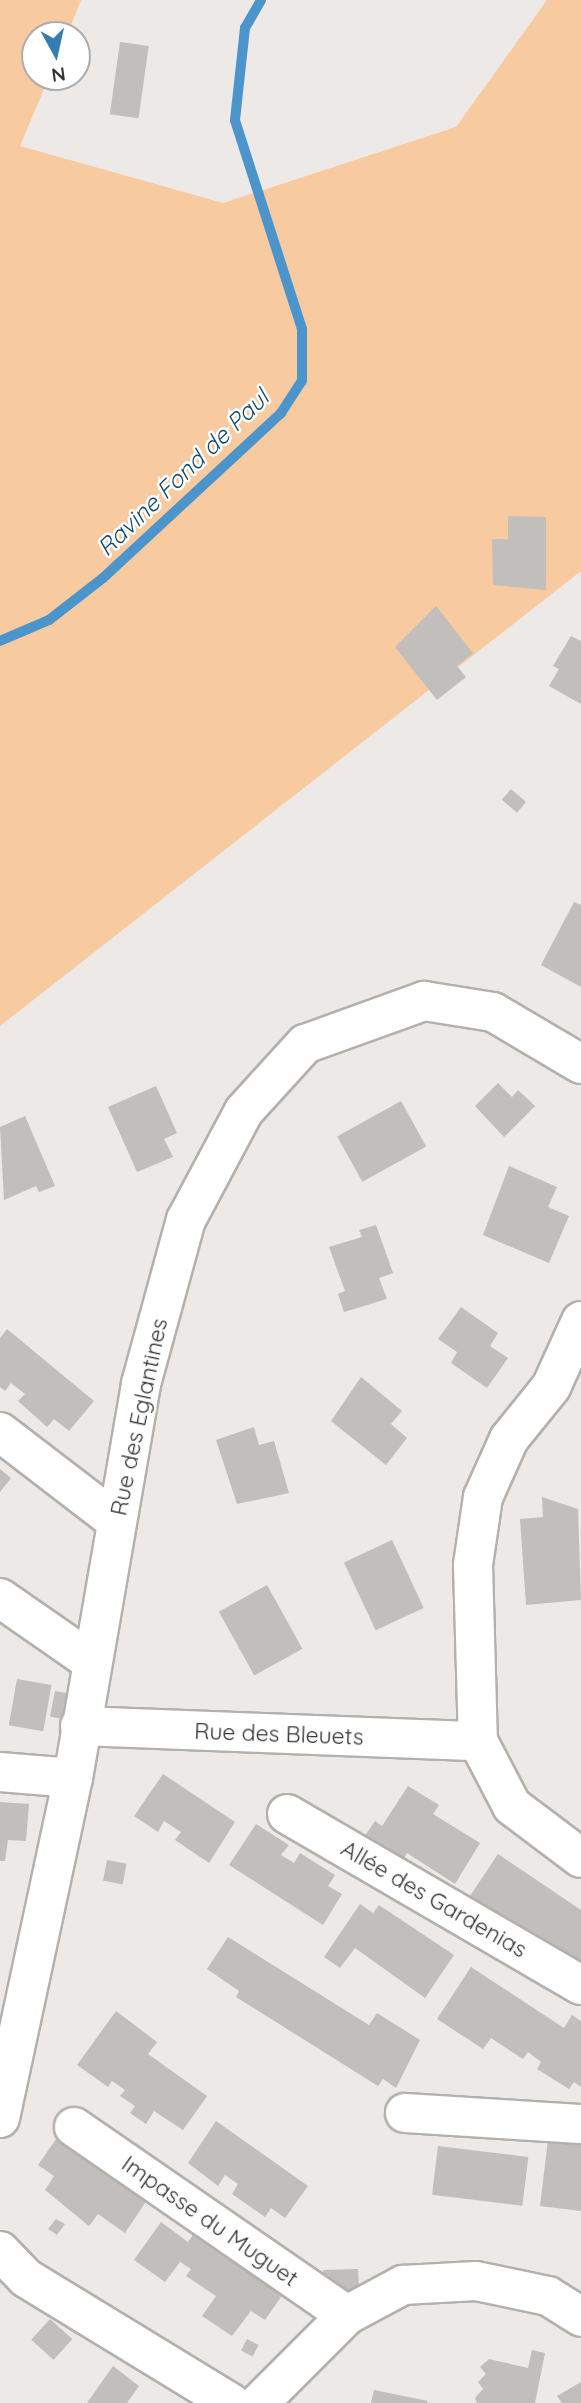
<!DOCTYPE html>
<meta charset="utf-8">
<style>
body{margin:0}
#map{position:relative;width:581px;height:2403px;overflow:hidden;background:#ede9e6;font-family:Quicksand,sans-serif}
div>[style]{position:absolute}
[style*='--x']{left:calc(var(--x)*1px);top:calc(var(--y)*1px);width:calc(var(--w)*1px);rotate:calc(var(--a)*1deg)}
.green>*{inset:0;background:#f7caa0}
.stream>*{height:10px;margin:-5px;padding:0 5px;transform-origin:5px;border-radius:5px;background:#4c95cc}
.building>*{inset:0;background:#c1bebb;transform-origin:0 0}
.roads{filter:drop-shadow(2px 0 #b4b0ad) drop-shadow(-2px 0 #b4b0ad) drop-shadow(0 2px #b4b0ad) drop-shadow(0 -2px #b4b0ad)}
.minor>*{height:38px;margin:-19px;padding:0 19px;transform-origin:19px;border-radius:19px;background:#fff}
span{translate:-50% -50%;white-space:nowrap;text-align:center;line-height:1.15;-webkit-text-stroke:5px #fff;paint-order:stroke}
.street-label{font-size:23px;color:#343332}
.water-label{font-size:24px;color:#144b70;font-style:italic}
.north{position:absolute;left:21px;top:21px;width:70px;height:70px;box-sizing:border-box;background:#fff;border:2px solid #aeadad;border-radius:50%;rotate:172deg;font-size:19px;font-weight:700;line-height:28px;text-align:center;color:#343332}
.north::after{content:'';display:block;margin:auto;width:24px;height:32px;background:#367eb2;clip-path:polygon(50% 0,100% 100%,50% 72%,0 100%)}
</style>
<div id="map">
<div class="green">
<div style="clip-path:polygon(0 0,81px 0,67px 35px,35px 35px,35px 77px,49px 77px,20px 146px,223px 203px,456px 127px,547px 0,581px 0,581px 571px,0 1026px)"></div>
</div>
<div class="stream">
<div style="--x:0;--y:641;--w:53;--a:-23.2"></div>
<div style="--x:49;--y:620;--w:68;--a:-37.9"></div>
<div style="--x:103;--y:578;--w:243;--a:-42.8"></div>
<div style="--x:281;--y:413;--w:38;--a:-57"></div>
<div style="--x:302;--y:381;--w:52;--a:-90"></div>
<div style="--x:302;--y:329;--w:219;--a:-107.8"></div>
<div style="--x:235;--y:120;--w:93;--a:-83.8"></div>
<div style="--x:245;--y:28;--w:32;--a:-60"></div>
</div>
<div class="building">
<div style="left:120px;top:42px;width:29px;height:73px;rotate:8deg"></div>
<div style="clip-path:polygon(508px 516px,546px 517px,546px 590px,493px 585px,492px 539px,508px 539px)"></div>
<div style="clip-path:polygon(436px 606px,473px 653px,457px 666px,466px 677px,437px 700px,395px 647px)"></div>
<div style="clip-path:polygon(571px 636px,581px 641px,581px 704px,549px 686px,559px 669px,553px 666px)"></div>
<div style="left:511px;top:789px;width:20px;height:14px;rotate:41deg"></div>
<div style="clip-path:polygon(574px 902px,581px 905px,581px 987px,541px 965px)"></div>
<div style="clip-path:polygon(498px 1083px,512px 1097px,518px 1090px,535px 1106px,504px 1137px,475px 1106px)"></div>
<div style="clip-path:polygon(156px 1086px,177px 1133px,164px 1139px,173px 1157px,137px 1172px,108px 1107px)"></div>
<div style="left:401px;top:1101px;width:52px;height:73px;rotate:61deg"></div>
<div style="clip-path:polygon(25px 1116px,55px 1186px,39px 1192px,36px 1186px,4px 1200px,0 1127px)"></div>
<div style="clip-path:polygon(509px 1166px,557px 1187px,548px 1207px,569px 1216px,549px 1263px,483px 1235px)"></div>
<div style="clip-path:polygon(376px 1225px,393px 1273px,379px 1278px,387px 1299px,344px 1312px,338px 1294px,345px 1291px,329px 1247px,362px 1237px,359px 1230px)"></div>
<div style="clip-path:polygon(461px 1307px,498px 1333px,490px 1346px,508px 1358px,487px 1388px,451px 1363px,457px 1352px,438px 1339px)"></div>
<div style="clip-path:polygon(7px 1329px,94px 1401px,69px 1431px,54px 1419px,47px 1427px,18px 1401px,25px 1394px,11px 1383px,5px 1391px,0 1387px,0 1338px)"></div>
<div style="clip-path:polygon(361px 1377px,402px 1411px,391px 1424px,407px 1438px,386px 1465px,331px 1421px)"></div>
<div style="clip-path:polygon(254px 1427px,259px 1445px,274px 1441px,289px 1493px,237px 1504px,216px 1440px)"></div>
<div style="clip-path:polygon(0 1469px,11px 1478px,0 1492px)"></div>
<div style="clip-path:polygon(542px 1497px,578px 1509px,581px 1600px,526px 1605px,520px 1519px,543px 1517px)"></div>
<div style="left:392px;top:1540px;width:75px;height:53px;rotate:65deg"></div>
<div style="left:267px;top:1585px;width:73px;height:55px;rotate:61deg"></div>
<div style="left:17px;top:1679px;width:35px;height:47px;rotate:10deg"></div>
<div style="left:55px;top:1691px;width:15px;height:26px;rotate:11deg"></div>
<div style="clip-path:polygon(163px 1774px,235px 1822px,209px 1863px,175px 1840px,181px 1832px,164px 1821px,158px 1832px,134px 1816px)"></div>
<div style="clip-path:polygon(408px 1786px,439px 1805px,433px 1814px,480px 1843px,455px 1884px,407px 1853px,399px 1866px,362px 1840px,375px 1821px,382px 1826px)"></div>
<div style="clip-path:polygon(0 1802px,29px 1804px,26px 1841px,8px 1840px,5px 1861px,0 1861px)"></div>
<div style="clip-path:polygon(256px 1824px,289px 1845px,281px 1855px,294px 1863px,300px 1853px,335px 1875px,328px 1886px,342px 1894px,323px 1925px,229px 1865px)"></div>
<div style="clip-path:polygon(498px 1854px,581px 1910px,581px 1970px,468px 1899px)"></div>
<div style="left:107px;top:1860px;width:20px;height:21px;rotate:11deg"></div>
<div style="clip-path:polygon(360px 1904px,373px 1913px,379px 1905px,454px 1955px,425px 1998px,355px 1948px,340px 1968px,324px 1957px)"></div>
<div style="clip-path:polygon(228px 1937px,369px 2025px,377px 2013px,420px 2040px,396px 2088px,383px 2079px,378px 2086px,236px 1997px,239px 1991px,207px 1969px)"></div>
<div style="clip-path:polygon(471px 1967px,564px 2028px,572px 2015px,581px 2021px,581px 2087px,574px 2082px,569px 2089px,537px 2069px,541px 2062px,528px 2052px,523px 2059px,491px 2038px,483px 2049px,437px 2019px)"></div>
<div style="clip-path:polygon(116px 2011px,157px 2042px,148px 2054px,207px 2096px,183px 2130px,154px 2111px,146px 2124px,130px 2113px,135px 2106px,120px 2096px,125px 2090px,112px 2081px,108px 2087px,77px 2065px)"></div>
<div style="clip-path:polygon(216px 2121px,308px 2186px,285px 2218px,271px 2208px,265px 2217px,232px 2194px,238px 2184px,225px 2175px,218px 2186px,188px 2163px)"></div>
<div style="clip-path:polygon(61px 2132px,151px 2194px,125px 2233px,98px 2214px,89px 2226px,45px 2190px,54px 2176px,38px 2165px)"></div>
<div style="clip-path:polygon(548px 2140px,581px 2144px,581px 2211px,540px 2206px)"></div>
<div style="left:438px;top:2146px;width:91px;height:49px;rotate:7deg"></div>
<div style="clip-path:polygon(56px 2219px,65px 2224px,57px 2235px,48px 2229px)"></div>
<div style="clip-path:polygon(161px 2222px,188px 2242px,201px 2223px,290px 2284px,265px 2320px,251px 2311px,232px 2336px,202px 2316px,216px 2296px,186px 2276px,191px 2269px,180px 2262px,165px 2282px,134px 2260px)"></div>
<div style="clip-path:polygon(358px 2269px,359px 2288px,324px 2294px,323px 2270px)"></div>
<div style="left:50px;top:2319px;width:30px;height:28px;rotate:42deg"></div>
<div style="left:247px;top:2339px;width:13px;height:13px;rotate:27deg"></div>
<div style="clip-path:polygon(532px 2350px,545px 2353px,535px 2403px,477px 2403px,475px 2398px,483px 2389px,478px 2382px,486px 2374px,480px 2367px,489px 2359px,528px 2368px)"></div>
<div style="clip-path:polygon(113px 2366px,139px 2386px,127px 2403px,87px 2403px)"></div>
<div style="clip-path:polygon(581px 2382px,581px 2403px,562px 2403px,557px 2396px)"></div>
<div style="clip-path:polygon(374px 2390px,428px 2401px,427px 2403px,371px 2403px)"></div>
</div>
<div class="roads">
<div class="minor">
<div style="--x:581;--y:1321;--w:72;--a:114.4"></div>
<div style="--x:551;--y:1387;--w:67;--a:128.9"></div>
<div style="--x:509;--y:1439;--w:64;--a:114.1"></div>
<div style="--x:483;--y:1497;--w:69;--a:98.4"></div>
<div style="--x:473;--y:1565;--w:176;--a:88.4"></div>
<div style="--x:478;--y:1741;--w:73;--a:62.4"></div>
<div style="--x:512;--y:1806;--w:86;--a:37"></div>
<div style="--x:0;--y:1432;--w:146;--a:37.5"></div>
<div style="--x:0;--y:1598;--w:112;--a:34.8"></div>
<div style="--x:80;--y:1726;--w:398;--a:2.2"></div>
<div style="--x:0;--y:1772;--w:73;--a:4.7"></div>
<div style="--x:287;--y:1814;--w:340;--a:30.2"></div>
<div style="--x:405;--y:2113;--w:176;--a:3.6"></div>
<div style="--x:0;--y:2118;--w:348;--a:-77.9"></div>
<div style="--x:73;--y:1778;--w:400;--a:-80.2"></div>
<div style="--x:141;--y:1384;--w:170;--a:-74.7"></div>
<div style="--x:186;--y:1220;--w:123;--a:-62"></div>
<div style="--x:244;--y:1111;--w:91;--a:-47.7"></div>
<div style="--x:305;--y:1044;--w:127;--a:-19.9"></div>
<div style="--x:424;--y:1001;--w:70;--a:9.1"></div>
<div style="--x:493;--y:1012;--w:102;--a:30.6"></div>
<div style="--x:74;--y:2127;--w:331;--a:34.6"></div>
<div style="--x:0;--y:2251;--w:37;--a:46"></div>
<div style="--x:26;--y:2278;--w:240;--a:31.4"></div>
<div style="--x:259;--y:2403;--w:124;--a:-45"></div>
<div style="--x:347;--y:2315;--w:64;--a:-28.2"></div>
<div style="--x:403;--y:2285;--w:73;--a:-3.1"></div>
<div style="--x:476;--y:2281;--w:74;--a:11.8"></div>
<div style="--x:548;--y:2296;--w:39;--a:32"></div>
</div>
</div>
<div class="street-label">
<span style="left:139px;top:1417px;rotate:-78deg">Rue des Eglantines</span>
<span style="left:279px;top:1734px;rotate:2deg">Rue des Bleuets</span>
<span style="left:434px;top:1899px;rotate:30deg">Allée des Gardenias</span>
<span style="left:210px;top:2221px;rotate:35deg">Impasse du Muguet</span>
</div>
<div class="water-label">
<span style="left:183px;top:473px;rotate:-44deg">Ravine Fond de Paul</span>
</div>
<div class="north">N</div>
</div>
